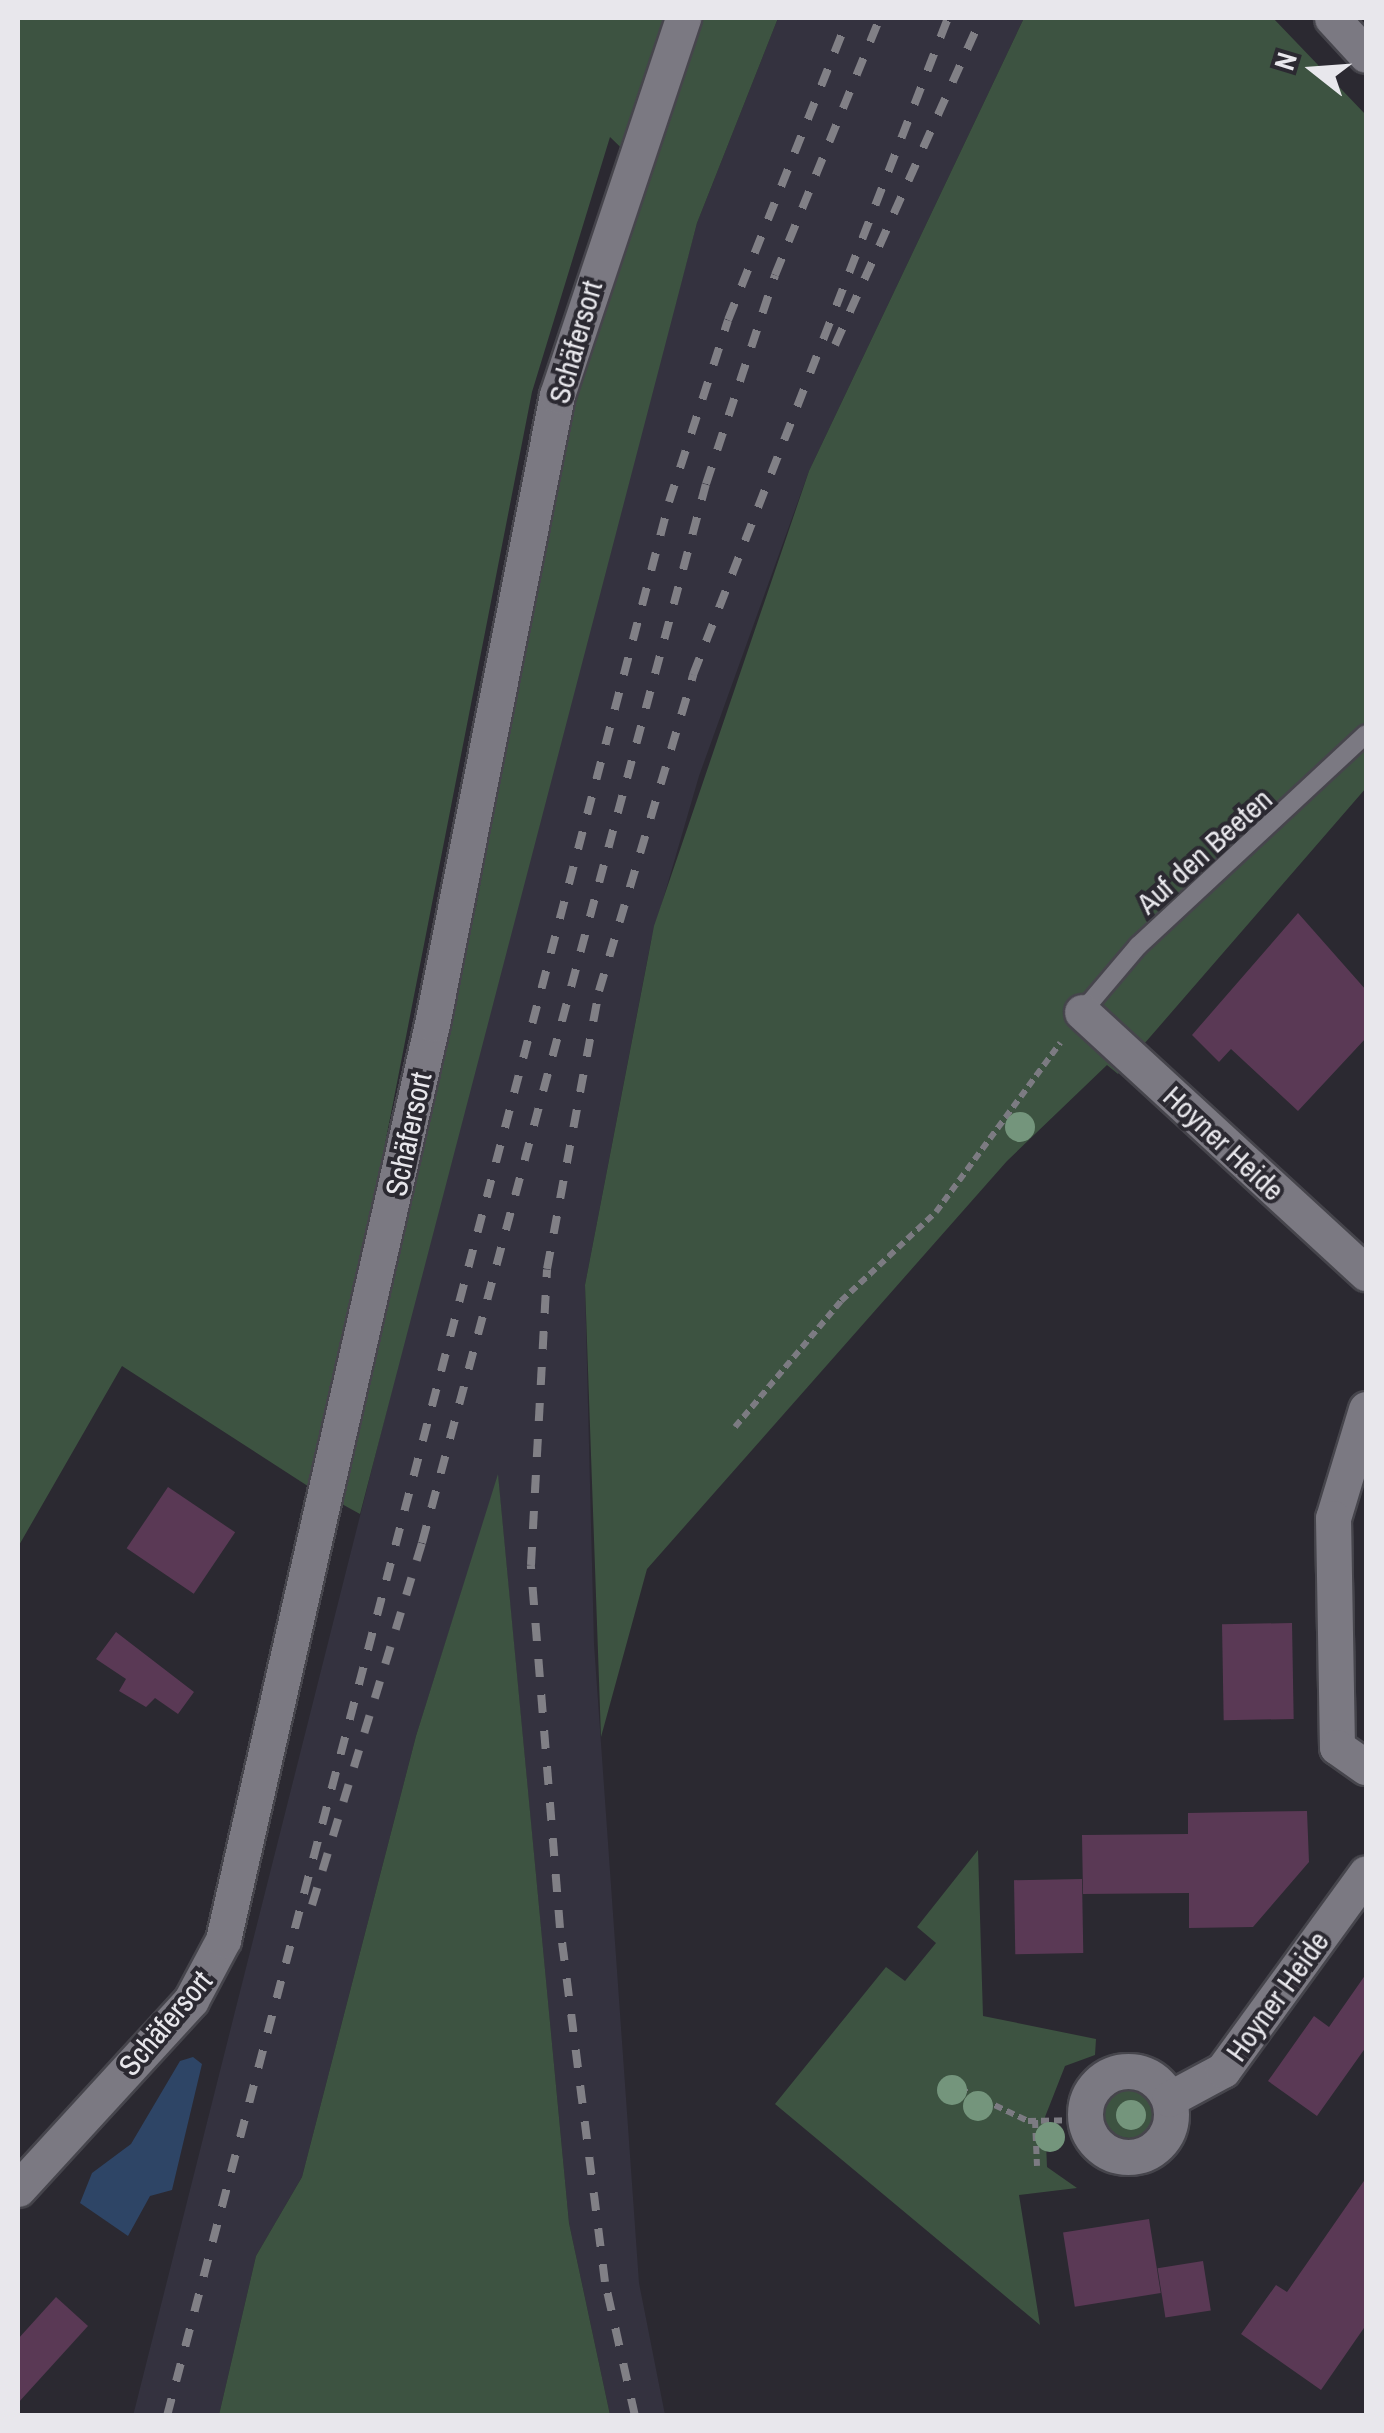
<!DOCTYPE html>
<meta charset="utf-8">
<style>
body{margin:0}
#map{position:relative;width:1384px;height:2433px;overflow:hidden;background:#2b2931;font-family:"Archivo Narrow",sans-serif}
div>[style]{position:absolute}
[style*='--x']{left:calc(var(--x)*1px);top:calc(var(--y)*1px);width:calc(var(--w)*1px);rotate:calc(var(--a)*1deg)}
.built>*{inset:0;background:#34323f}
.green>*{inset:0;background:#3d5341}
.round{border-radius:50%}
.water>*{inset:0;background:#2e4566}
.building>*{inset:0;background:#5a3955;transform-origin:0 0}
.path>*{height:6px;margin-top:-3px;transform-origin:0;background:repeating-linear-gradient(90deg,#7c7b82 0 8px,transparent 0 13px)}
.roads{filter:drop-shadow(2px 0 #46454c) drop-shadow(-2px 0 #46454c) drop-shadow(0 2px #46454c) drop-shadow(0 -2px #46454c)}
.service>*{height:18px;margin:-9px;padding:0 9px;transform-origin:9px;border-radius:9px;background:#7b7982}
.minor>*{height:35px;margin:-17.5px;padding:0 17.5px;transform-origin:17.5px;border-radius:17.5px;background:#7b7982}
.minor>.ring{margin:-17.5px;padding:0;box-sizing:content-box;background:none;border:35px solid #7b7982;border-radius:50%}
.rail>*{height:8px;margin-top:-4px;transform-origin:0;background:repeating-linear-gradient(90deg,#818086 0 18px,transparent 0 36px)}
.trees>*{width:30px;height:30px;margin:-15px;border-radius:50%;background:#74957c}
span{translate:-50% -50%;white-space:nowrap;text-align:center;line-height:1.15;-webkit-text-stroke:8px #2b2931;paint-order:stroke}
.street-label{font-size:30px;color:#e8e7ec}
.frame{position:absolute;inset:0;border:20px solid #e8e7ec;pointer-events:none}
.north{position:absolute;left:1264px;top:20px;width:100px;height:100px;-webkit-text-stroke:8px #2b2931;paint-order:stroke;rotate:287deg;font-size:28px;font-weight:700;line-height:40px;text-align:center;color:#e8e7ec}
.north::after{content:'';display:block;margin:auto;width:35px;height:45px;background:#e8e7ec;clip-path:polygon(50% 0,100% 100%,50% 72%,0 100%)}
</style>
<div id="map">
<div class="built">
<div style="clip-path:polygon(778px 18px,1024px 18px,809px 471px,699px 776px,651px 941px,585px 1285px,594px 1644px,639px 2283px,665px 2415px,610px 2415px,569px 2223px,498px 1477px,416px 1736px,302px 2177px,256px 2256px,219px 2415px,133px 2416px,533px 830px,697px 223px)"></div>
</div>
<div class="green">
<div style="clip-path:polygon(18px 18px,778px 18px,697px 223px,360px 1514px,340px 1503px,476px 907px,573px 402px,642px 168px,610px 137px,532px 392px,317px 1492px,122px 1366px,18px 1547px)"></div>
<div style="clip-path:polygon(1024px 18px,1273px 18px,1366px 115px,1366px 788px,1118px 1074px,1107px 1065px,1007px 1161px,647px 1569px,601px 1737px,585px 1285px,654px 926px,809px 471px)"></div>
<div style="clip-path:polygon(498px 1474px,569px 2223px,610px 2415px,219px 2415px,256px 2256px,302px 2177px,416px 1736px)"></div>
<div style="clip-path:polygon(978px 1850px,983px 2016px,1096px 2039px,1095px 2055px,1065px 2066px,1045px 2117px,1047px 2167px,1077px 2188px,1019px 2195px,1040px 2325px,775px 2104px,886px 1967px,905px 1981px,936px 1943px,917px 1927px)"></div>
<div class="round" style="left:1104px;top:2088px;width:50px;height:50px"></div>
</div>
<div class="water">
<div style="clip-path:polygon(193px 2057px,202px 2064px,172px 2190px,150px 2196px,128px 2236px,80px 2203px,92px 2173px,131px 2144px,180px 2061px)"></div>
</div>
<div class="building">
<div style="clip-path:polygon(1298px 913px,1366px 990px,1366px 1038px,1298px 1111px,1231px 1049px,1219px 1062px,1192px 1035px)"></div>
<div style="left:168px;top:1487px;width:81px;height:74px;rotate:34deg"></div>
<div style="left:1292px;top:1623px;width:96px;height:70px;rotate:89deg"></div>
<div style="clip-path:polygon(116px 1632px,194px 1692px,178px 1714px,155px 1698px,146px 1707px,119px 1691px,126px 1679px,96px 1659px)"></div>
<div style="clip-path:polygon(1307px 1811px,1309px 1862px,1253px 1927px,1189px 1928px,1189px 1893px,1083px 1894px,1082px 1835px,1188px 1834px,1188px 1813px)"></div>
<div style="left:1082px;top:1879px;width:74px;height:68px;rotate:89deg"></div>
<div style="clip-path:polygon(1366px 1974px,1366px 2047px,1317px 2116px,1268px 2081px,1314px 2016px,1329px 2027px)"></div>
<div style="clip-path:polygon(1366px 2178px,1366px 2325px,1321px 2390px,1241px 2334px,1276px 2285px,1287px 2292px)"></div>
<div style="left:1149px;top:2219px;width:75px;height:87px;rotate:81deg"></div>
<div style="left:1203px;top:2261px;width:50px;height:46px;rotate:81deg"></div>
<div style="clip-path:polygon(56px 2297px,88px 2326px,18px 2403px,18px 2339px)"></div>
</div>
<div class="path">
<div style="--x:735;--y:1427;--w:165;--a:-49.9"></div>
<div style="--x:841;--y:1301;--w:130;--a:-43.1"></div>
<div style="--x:936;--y:1212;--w:210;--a:-53.7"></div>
<div style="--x:948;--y:2083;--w:89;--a:25.4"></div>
<div style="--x:1028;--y:2121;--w:57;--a:-1"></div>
<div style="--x:1035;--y:2120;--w:46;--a:87.5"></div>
</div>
<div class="roads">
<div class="service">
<div style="--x:1082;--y:1012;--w:87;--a:-49.7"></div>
<div style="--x:1138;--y:946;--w:311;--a:-42.9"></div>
</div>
<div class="minor">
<div style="--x:1332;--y:18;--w:50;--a:47.4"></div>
<div style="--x:1082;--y:1012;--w:386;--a:42.6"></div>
<div style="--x:1366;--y:1409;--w:114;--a:106.8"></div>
<div style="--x:1333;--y:1518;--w:229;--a:89"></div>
<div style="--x:1337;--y:1747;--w:35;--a:35"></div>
<div class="ring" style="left:1085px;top:2071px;width:51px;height:51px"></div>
<div style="--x:1169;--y:2099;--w:61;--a:-28.2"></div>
<div style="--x:1223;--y:2070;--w:243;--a:-54"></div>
<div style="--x:18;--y:2189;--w:256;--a:-47.5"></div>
<div style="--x:191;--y:2000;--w:68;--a:-61.9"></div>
<div style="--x:223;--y:1940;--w:940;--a:-77.15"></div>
<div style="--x:432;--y:1024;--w:641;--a:-78.76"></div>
<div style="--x:557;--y:395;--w:397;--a:-71.5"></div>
</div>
</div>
<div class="rail">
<div style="--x:835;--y:345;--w:358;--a:-65.9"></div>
<div style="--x:312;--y:1905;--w:378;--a:-73.1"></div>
<div style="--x:422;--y:1543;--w:1096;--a:-74.99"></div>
<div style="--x:706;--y:484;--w:220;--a:-71.7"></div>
<div style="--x:775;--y:275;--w:278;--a:-67.8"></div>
<div style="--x:167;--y:2416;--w:1979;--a:-75.3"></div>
<div style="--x:669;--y:502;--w:191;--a:-72"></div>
<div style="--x:728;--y:320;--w:325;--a:-68.3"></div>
<div style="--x:635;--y:2416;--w:137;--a:-102.6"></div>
<div style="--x:605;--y:2282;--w:357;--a:-97.2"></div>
<div style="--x:560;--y:1928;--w:364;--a:-94.6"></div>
<div style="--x:531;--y:1565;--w:296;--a:-86.9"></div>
<div style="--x:547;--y:1269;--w:283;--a:-79.4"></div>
<div style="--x:599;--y:991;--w:330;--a:-73.4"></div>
<div style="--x:693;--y:675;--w:705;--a:-68.79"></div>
</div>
<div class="trees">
<div style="left:1020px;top:1127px"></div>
<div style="left:952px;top:2090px"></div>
<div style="left:978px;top:2106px"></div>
<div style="left:1131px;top:2115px"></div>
<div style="left:1050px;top:2137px"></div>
</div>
<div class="street-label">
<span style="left:575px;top:342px;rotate:-74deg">Schäfersort</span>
<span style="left:1204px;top:851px;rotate:-42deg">Auf den Beeten</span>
<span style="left:408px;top:1134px;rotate:-78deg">Schäfersort</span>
<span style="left:1224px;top:1143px;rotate:43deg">Hoyner Heide</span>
<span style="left:1277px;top:1996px;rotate:-54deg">Hoyner Heide</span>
<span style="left:165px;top:2023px;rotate:-50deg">Schäfersort</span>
</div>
<div class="frame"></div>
<div class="north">N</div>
</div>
